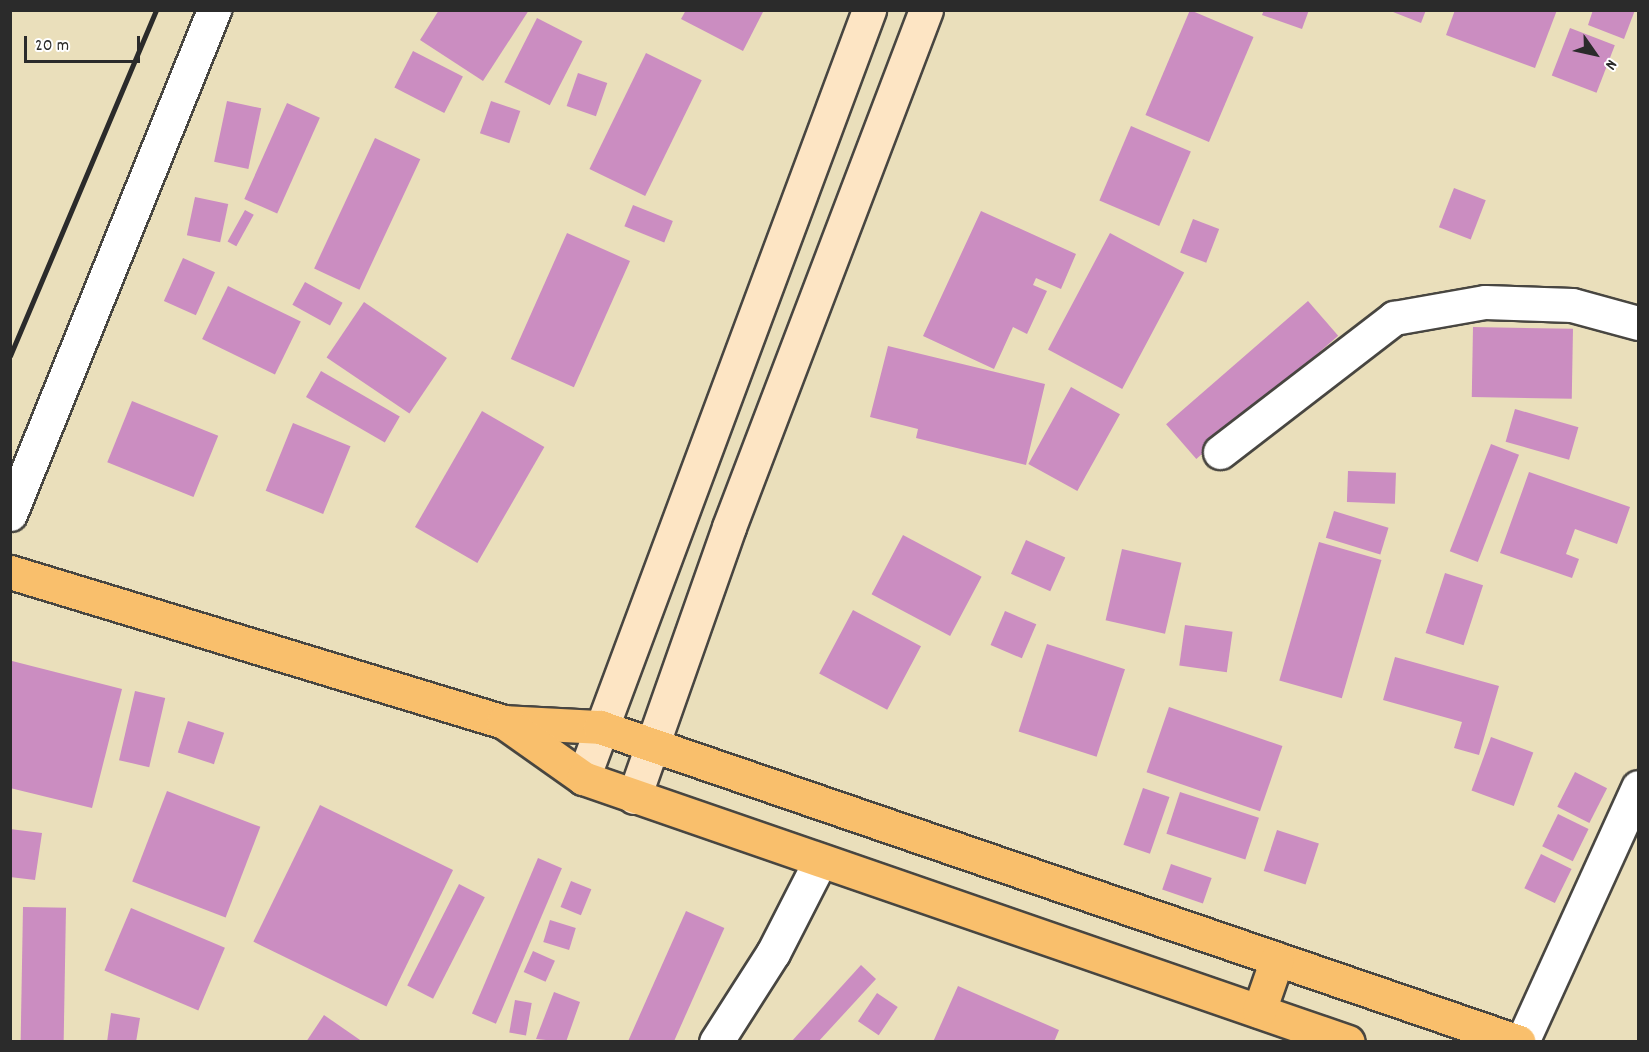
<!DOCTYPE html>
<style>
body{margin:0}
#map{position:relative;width:1649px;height:1052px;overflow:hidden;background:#eadfbb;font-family:Dekko,sans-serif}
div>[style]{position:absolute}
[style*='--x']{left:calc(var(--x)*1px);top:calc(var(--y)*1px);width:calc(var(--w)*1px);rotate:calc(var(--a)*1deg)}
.building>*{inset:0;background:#cb8dc1;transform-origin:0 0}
.roads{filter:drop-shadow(2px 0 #484641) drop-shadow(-2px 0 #484641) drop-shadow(0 2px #484641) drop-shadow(0 -2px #484641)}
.street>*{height:33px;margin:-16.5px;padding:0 16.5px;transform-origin:16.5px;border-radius:16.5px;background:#fff}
.secondary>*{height:33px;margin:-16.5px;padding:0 16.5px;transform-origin:16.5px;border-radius:16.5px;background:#fde5c4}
.primary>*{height:33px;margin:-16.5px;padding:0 16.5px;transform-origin:16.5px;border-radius:16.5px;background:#f9bf6c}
.rail>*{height:4.5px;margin:-2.25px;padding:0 2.25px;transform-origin:2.25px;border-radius:2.25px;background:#2b2b2b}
span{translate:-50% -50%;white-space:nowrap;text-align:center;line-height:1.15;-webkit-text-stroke:6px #fff;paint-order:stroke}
.frame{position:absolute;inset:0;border:12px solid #2b2b2b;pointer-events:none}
.north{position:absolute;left:1565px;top:24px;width:60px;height:60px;-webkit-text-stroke:4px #fff;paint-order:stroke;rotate:124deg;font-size:16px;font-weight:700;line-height:24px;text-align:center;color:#2b2b2b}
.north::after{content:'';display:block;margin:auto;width:21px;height:27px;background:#2b2b2b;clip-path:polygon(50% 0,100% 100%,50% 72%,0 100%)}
.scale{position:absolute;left:24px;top:36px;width:116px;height:27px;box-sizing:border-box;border:3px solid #2b2b2b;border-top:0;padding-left:8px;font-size:18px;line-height:21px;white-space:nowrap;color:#2b2b2b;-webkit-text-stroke:4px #fff;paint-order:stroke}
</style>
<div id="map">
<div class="building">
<div style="clip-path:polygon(439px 10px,529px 10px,483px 81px,420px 40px)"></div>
<div style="clip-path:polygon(686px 10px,764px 10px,743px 51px,681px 19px)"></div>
<div style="left:1190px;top:10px;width:69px;height:114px;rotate:23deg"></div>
<div style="clip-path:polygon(1264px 10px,1309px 10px,1302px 29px,1262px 15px)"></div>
<div style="clip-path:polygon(1388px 10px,1426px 10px,1421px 23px)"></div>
<div style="clip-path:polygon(1455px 10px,1557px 10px,1535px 68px,1446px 35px)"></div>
<div style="clip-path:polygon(1593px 10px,1635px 10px,1624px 39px,1588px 25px)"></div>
<div style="left:537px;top:18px;width:51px;height:72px;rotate:27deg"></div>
<div style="left:1570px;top:28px;width:48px;height:51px;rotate:21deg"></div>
<div style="left:413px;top:51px;width:56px;height:41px;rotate:27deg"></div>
<div style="left:646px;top:53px;width:62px;height:129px;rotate:26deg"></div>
<div style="left:578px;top:73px;width:31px;height:35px;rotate:19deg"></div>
<div style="left:227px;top:101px;width:35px;height:62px;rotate:12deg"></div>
<div style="left:491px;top:101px;width:31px;height:34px;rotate:19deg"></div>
<div style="left:287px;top:103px;width:36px;height:105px;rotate:24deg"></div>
<div style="left:1131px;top:126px;width:65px;height:81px;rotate:23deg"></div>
<div style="left:375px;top:138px;width:50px;height:144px;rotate:25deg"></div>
<div style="left:1454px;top:188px;width:34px;height:42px;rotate:21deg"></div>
<div style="left:195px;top:197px;width:34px;height:39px;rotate:12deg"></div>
<div style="left:633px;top:205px;width:43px;height:23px;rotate:22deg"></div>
<div style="left:245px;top:210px;width:10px;height:36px;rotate:29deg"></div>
<div style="clip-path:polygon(981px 211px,1076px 254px,1061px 289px,1036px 278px,1033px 285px,1047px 291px,1027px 334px,1013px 327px,994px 369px,923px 336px)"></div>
<div style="left:1193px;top:219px;width:28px;height:36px;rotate:21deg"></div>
<div style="left:567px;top:233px;width:69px;height:138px;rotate:24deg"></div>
<div style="left:1110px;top:233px;width:84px;height:132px;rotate:28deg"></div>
<div style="left:183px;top:258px;width:35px;height:47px;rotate:24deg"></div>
<div style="left:305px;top:282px;width:43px;height:26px;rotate:29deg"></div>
<div style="left:228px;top:286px;width:81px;height:59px;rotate:26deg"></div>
<div style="left:1308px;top:301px;width:46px;height:188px;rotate:49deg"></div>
<div style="left:364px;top:302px;width:100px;height:67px;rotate:34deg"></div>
<div style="left:1473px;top:327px;width:100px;height:70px;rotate:1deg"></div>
<div style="clip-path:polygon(888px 346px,1045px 384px,1026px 465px,916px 438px,918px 429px,870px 417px)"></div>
<div style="left:321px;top:371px;width:91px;height:30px;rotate:30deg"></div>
<div style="left:1071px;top:387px;width:56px;height:88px;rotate:29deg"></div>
<div style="left:132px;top:401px;width:93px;height:66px;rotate:22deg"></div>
<div style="left:1515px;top:409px;width:66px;height:34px;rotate:16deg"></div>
<div style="left:482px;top:411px;width:72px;height:134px;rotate:30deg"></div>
<div style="left:293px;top:423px;width:62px;height:73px;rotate:22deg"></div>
<div style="left:1491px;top:444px;width:30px;height:115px;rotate:21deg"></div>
<div style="left:1348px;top:471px;width:48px;height:31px;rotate:2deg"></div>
<div style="clip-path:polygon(1529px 472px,1630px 507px,1617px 544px,1575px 529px,1566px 554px,1579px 559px,1572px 578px,1500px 553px)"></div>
<div style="left:1334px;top:511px;width:57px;height:28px;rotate:17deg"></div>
<div style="left:903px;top:535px;width:89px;height:67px;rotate:28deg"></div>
<div style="left:1026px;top:540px;width:43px;height:37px;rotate:24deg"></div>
<div style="left:1319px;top:542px;width:65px;height:144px;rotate:16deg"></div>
<div style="left:1122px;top:549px;width:61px;height:73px;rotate:13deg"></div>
<div style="left:1445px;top:573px;width:40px;height:63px;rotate:18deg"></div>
<div style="left:853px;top:610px;width:77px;height:72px;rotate:28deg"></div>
<div style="left:1005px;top:611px;width:34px;height:37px;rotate:23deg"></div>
<div style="left:1185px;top:625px;width:48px;height:41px;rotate:8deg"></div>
<div style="left:1047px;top:644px;width:82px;height:92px;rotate:18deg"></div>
<div style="clip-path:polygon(1395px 657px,1499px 686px,1479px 755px,1454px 748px,1462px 722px,1383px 700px)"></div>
<div style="clip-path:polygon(12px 661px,122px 689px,92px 808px,10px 788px)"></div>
<div style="left:135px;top:691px;width:31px;height:71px;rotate:13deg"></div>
<div style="left:1169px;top:707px;width:120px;height:69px;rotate:19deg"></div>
<div style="left:188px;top:721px;width:38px;height:33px;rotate:18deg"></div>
<div style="left:1491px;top:737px;width:45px;height:57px;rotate:20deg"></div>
<div style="left:1575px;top:772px;width:36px;height:39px;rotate:27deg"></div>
<div style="left:1143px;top:788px;width:28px;height:60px;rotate:19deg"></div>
<div style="left:167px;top:791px;width:100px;height:97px;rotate:21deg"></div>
<div style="left:1180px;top:792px;width:83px;height:44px;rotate:18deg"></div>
<div style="left:320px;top:805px;width:148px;height:152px;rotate:26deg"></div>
<div style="left:1558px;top:814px;width:34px;height:36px;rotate:26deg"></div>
<div style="clip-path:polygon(10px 829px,42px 833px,35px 880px,10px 877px)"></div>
<div style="left:1277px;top:830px;width:44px;height:43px;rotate:18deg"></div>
<div style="left:1541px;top:854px;width:34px;height:38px;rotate:26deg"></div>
<div style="left:538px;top:858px;width:26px;height:169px;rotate:23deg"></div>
<div style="left:1171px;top:864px;width:43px;height:27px;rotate:19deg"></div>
<div style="left:571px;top:881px;width:22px;height:28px;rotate:22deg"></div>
<div style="left:459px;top:884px;width:29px;height:114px;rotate:27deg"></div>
<div style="left:23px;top:907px;width:43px;height:135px;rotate:1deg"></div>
<div style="left:131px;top:908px;width:102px;height:68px;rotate:23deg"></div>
<div style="left:686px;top:911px;width:42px;height:143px;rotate:24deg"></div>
<div style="left:550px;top:920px;width:27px;height:23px;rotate:17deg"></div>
<div style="left:533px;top:951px;width:24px;height:23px;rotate:24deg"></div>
<div style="clip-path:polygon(861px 965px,876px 979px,818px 1042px,791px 1042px)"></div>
<div style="clip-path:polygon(958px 986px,1059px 1030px,1054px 1042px,933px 1042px)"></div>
<div style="clip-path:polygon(554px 992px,580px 1002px,566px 1042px,536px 1039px)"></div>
<div style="left:877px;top:993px;width:25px;height:34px;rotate:34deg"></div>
<div style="left:515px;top:1000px;width:17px;height:33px;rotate:10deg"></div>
<div style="clip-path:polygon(111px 1013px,140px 1018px,136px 1042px,107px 1042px)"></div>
<div style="clip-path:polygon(324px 1015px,363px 1042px,306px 1042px)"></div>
</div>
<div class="roads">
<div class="street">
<div style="--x:1220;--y:452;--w:220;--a:-37.6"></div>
<div style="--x:1394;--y:318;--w:92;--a:-10"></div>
<div style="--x:1485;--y:302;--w:87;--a:2"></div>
<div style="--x:1572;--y:305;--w:68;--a:15.3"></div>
<div style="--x:10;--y:514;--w:544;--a:-67.96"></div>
<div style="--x:716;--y:1042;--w:106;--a:-57.4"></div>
<div style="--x:773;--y:953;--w:103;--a:-62.9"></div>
<div style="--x:1522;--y:1042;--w:280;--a:-65.5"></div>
</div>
<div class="secondary">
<div style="--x:583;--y:778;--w:820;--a:-69.57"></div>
<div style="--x:634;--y:797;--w:286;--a:-70.6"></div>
<div style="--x:729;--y:527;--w:553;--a:-69.14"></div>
</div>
<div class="primary">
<div style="--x:10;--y:572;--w:516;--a:16.89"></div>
<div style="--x:504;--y:722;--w:96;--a:3"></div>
<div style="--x:600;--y:727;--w:971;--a:18.92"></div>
<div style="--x:504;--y:722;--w:97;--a:35.3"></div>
<div style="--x:583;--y:778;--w:809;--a:19.04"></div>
<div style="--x:1259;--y:1011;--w:55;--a:-70.9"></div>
</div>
</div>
<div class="rail">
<div style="--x:10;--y:356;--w:376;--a:-67.1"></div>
</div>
<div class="frame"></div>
<div class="north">N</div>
<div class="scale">20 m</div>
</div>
